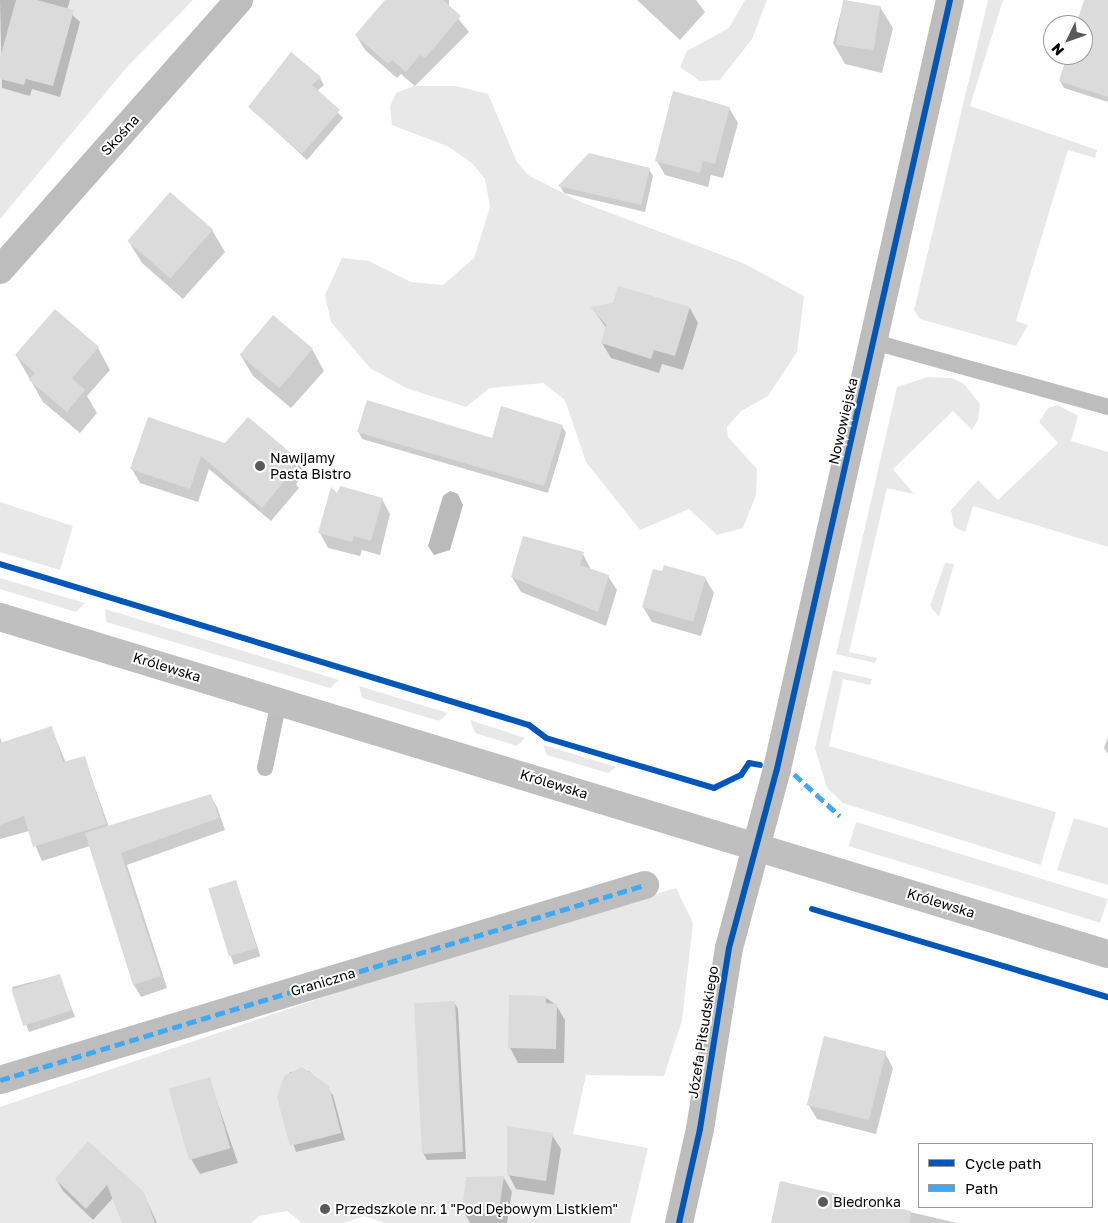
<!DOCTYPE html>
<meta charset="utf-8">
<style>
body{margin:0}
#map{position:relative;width:1108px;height:1223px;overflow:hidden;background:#fff;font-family:"Golos Text",sans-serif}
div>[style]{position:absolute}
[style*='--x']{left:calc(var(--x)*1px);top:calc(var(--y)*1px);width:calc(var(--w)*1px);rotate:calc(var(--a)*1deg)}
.green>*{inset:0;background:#e8e8e8;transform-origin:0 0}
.water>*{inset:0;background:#bababa}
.shadow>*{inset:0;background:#0003;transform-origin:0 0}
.building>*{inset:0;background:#dbdbdb;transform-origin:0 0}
.service>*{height:16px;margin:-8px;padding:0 8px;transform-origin:8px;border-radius:8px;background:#bdbdbd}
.minor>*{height:28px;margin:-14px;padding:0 14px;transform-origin:14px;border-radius:14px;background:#bdbdbd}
.tertiary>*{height:28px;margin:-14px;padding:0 14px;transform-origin:14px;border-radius:14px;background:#bdbdbd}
.secondary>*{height:28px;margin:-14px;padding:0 14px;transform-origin:14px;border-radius:14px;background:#bfbfbf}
.quiet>*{height:5px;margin-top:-2.5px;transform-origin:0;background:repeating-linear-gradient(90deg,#3fa9f5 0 10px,transparent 0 15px)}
.cycleway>*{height:6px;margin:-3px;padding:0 3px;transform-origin:3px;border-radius:3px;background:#0057b8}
.dots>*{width:14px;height:14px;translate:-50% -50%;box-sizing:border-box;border:2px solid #fff;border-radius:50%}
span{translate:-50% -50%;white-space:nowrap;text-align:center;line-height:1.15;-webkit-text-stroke:4px #fff;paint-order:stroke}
.street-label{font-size:14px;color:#000}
.poi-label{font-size:14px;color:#000}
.left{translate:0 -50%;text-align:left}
.legend{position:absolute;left:918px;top:1143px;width:175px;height:65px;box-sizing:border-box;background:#fff;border:1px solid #999;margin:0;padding:6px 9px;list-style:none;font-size:15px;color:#000}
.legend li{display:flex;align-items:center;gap:10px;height:25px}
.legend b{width:25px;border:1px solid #999}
.north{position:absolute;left:1043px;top:15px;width:50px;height:50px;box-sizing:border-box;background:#fff;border:1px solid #999;border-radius:50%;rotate:228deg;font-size:14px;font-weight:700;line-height:20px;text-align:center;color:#000}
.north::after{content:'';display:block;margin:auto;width:18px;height:22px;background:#595959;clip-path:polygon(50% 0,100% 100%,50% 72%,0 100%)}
</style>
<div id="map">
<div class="green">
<div style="clip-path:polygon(0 0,193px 0,128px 66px,0 219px)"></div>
<div style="clip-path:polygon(745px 0,767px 0,752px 39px,720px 80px,700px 81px,680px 67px,687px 51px,729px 28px)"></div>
<div style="clip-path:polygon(988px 0,1003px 0,970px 106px,1097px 150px,1095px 158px,1068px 150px,1016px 321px,1028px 325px,1016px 346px,920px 319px,914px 310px)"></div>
<div style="clip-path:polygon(414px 86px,456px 86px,488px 94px,517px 162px,528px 175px,581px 202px,743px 263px,804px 296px,797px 352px,768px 396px,741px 411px,727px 427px,728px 437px,757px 469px,756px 495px,743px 528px,717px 535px,689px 509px,640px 530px,586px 462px,565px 400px,543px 383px,490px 388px,466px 407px,406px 388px,370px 368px,331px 322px,325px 295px,342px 258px,369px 261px,411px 282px,443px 285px,474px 258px,490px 207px,485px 179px,472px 163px,447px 146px,392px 125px,390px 106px,396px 93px)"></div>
<div style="clip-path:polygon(928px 377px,952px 378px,964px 384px,980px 404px,978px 420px,972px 430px,953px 411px,893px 469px,914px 494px,887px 488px,849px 652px,877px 658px,875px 663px,836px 654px,897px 387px)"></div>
<div style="clip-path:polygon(1058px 405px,1078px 416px,1071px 441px,1108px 452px,1108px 547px,973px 506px,965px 532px,954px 527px,951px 510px,978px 480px,998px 500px,1058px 443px,1039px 422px,1048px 408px)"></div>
<div style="clip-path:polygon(0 502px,73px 526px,60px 570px,0 552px)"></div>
<div style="clip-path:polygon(945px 563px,954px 564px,939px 617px,930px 606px)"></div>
<div style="clip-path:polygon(0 578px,85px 603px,76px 612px,0 589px)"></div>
<div style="clip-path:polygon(105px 609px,339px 680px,330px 688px,106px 622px)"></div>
<div style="clip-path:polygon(833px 670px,872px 679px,870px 685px,843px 679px,829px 746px,1056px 812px,1041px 865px,843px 803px,827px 788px,815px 748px)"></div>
<div style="clip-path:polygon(359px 686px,448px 713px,439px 721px,362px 698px)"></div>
<div style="clip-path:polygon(470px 720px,525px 738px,517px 746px,475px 733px)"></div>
<div style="clip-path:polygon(543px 745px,616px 767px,608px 773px,547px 755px)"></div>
<div style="clip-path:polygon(1074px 818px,1108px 828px,1108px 885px,1057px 870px)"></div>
<div style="left:856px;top:822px;width:263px;height:25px;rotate:17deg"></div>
<div style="clip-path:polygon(676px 888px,693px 923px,682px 1020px,664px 1076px,586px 1075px,573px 1134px,648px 1148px,630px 1223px,385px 1223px,364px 1216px,344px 1223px,302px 1223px,287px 1211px,259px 1216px,251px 1223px,0 1223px,0 1107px,412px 967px)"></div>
</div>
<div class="water">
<div style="clip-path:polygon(450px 491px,458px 494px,463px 505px,450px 550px,434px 555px,428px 546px,443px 496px)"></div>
</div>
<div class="shadow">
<div style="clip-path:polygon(0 0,70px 0,67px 10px,80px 22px,60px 97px,32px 89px,30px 96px,2px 88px)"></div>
<div style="clip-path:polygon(387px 0,449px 0,449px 7px,469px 32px,415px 86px,401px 74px,397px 78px,365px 50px,356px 35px)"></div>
<div style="clip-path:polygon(637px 0,696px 0,705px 12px,680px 40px)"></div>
<div style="clip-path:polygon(844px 0,880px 7px,893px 28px,882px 73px,845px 64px,833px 43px)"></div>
<div style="clip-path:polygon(1086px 0,1108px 0,1108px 102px,1064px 88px,1060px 81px,1068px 55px,1083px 55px,1083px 25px,1078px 25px)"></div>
<div style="clip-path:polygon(320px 78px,324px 85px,317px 91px,343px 118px,307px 160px,250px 107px)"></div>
<div style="clip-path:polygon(729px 108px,738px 123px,723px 178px,711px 175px,708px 187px,665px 175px,657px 161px)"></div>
<div style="clip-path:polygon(649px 169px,653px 176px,645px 212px,564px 193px,560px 186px)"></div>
<div style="clip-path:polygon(212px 230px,225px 252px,183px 299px,142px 263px,129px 242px)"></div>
<div style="clip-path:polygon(619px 287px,690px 308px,698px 323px,683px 370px,662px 364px,659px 373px,611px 358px,602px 343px,607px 329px,592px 308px,614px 304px)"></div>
<div style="clip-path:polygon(98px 348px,110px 370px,87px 396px,97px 413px,80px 433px,43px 402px,16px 355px)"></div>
<div style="clip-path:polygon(312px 349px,324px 371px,291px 408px,253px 376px,240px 354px)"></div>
<div style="clip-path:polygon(249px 418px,296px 459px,305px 474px,296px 484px,299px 488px,271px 521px,209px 469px,198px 502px,140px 483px,132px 469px,226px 444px)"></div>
<div style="clip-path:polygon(562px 426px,566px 433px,548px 493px,362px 439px,358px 431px,493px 439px)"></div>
<div style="clip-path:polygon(338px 495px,382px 499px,390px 514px,380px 555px,362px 550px,360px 556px,328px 548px,320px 533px)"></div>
<div style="clip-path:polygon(583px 554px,591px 570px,608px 576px,617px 590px,606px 626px,521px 592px,512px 577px)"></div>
<div style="clip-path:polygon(705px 578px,714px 593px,701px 636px,652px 622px,643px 607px)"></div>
<div style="clip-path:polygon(51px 727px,66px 763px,84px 757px,109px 827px,210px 795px,217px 807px,225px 830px,127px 865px,167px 988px,141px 997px,134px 985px,90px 846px,42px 861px,29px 831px,0 839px,0 737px,2px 744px)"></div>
<div style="clip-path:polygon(1108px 737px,1108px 754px,1104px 748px)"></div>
<div style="left:236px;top:881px;width:79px;height:28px;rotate:72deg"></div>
<div style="clip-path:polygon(59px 975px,75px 1017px,29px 1032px,12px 987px)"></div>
<div style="clip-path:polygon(510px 997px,545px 997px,556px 1005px,565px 1020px,564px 1063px,518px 1063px,510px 1048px)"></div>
<div style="clip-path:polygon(454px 1002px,458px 1009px,466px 1159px,427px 1160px,423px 1153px)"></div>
<div style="clip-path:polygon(885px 1053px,893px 1068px,876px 1134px,817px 1119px,808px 1104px)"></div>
<div style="clip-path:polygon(309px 1071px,333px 1095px,345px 1140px,296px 1152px,278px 1098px,290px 1072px)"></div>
<div style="clip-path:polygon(209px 1078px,238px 1163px,200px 1174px,191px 1159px)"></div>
<div style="clip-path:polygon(552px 1135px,561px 1149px,554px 1195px,516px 1189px,508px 1174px)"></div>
<div style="clip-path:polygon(88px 1143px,143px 1192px,157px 1223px,123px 1223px,113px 1198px,93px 1220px,63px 1191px,56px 1179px)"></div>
<div style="clip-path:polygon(504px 1178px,512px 1192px,507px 1223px,470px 1223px,463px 1210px)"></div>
<div style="clip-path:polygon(781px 1182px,957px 1223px,772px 1223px)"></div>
</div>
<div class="building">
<div style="clip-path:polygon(16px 0,37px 0,74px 10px,53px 86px,26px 79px,24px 85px,0 79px,0 58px)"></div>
<div style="clip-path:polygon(385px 0,443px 0,461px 16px,425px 58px,420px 55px,406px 72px,392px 60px,388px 64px,355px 35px)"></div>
<div style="left:843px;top:0;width:38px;height:45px;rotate:9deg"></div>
<div style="clip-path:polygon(1084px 0,1108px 0,1108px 97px,1059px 81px,1067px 55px,1083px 55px,1083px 25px,1076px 25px)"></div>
<div style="clip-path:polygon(291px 52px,321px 77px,312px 85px,340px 110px,302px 154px,248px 107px)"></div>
<div style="clip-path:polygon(673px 91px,730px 107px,715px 164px,703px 161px,700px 173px,655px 161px)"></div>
<div style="clip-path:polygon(589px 153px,650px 168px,641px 205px,558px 186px)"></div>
<div style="left:170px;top:192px;width:57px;height:65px;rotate:41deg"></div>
<div style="clip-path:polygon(618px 286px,690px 307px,675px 356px,654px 350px,651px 359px,601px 343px,606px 325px,590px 307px,613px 303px)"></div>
<div style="clip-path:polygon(55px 309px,99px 347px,72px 378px,85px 390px,67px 412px,29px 380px,35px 373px,15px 355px)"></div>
<div style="left:273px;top:315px;width:52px;height:52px;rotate:40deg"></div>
<div style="clip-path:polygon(367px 400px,492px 438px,501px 406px,563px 425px,544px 486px,357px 432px)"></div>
<div style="clip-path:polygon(148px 417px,225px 443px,248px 417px,297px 458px,286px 472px,291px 473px,262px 508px,201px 456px,190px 489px,130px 469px)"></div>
<div style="clip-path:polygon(340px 486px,383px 498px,371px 541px,354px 536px,352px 542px,318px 533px,331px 487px,337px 493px)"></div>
<div style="clip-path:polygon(523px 536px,584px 552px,580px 565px,609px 575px,598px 612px,511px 577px)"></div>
<div style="clip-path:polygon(664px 565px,706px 577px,693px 622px,642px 607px,653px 569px,662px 571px)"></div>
<div style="clip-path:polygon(52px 726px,63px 762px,85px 756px,106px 824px,33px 847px,24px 816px,0 825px,0 743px)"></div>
<div style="clip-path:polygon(211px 794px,219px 818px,121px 853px,161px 976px,133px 985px,85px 833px)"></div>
<div style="left:236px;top:880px;width:71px;height:29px;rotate:73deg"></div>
<div style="left:60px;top:974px;width:38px;height:51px;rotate:72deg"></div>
<div style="clip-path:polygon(509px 995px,546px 996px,546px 1003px,557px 1004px,556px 1049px,508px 1048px)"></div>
<div style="left:455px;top:1001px;width:151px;height:41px;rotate:87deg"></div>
<div style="left:824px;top:1036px;width:64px;height:71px;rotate:14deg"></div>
<div style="clip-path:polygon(302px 1067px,329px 1086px,341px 1133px,290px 1146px,277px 1098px,284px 1076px)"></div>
<div style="left:210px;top:1077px;width:74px;height:43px;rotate:74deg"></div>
<div style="clip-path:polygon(507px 1126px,553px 1133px,546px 1181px,507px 1175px)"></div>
<div style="clip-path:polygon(88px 1141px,144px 1192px,155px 1223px,122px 1223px,107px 1185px,86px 1209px,55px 1179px)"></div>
<div style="clip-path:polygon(504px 1176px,498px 1216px,462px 1210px,466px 1177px)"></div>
<div style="clip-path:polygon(780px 1181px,911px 1211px,910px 1223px,771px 1223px)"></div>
</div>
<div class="service">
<div style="--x:874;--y:342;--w:243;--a:15.5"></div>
<div style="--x:265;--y:768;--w:68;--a:-78.2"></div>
</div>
<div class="minor">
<div style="--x:0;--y:270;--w:361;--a:-48.5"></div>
<div style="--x:0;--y:1080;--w:674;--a:-16.82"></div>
</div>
<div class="tertiary">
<div style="--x:679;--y:1223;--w:96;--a:-77.4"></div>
<div style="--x:700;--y:1129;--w:183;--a:-80.9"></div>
<div style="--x:729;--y:948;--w:185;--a:-75"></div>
<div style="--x:777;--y:769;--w:788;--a:-77.32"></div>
</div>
<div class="secondary">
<div style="--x:0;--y:617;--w:1158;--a:16.92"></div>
</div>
<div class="quiet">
<div style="--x:794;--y:774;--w:62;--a:42.4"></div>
<div style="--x:0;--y:1080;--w:674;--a:-16.82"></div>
</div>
<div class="cycleway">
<div style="--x:0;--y:564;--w:553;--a:16.93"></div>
<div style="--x:529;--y:725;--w:21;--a:37"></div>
<div style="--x:546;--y:738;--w:175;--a:16.6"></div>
<div style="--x:714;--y:788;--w:30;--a:-26"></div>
<div style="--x:741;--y:775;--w:14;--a:-56"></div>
<div style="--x:749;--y:763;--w:11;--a:10"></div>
<div style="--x:812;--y:909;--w:309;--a:16.6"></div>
<div style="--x:679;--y:1223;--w:96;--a:-77.4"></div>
<div style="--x:700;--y:1129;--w:183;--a:-80.9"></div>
<div style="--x:729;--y:948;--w:185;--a:-75"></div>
<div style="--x:777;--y:769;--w:788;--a:-77.32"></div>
</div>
<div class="dots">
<div style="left:260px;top:466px;background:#595959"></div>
<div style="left:823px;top:1202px;background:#595959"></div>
<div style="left:325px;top:1209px;background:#595959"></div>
</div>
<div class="street-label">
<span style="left:120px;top:135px;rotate:-48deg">Skośna</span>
<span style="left:843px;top:421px;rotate:-77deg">Nowowiejska</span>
<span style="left:167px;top:667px;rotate:17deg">Królewska</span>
<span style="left:554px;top:784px;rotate:17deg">Królewska</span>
<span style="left:941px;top:903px;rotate:17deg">Królewska</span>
<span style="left:323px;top:982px;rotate:-17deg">Graniczna</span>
<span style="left:703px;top:1032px;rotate:-81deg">Józefa Piłsudskiego</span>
</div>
<div class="poi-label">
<span class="left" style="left:270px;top:466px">Nawijamy<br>Pasta Bistro</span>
<span class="left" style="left:833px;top:1202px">Biedronka</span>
<span class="left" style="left:335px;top:1209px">Przedszkole nr. 1 "Pod Dębowym Listkiem"</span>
</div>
<ul class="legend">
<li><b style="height:6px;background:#0057b8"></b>Cycle path</li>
<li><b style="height:6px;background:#3fa9f5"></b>Path</li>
</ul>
<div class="north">N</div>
</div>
